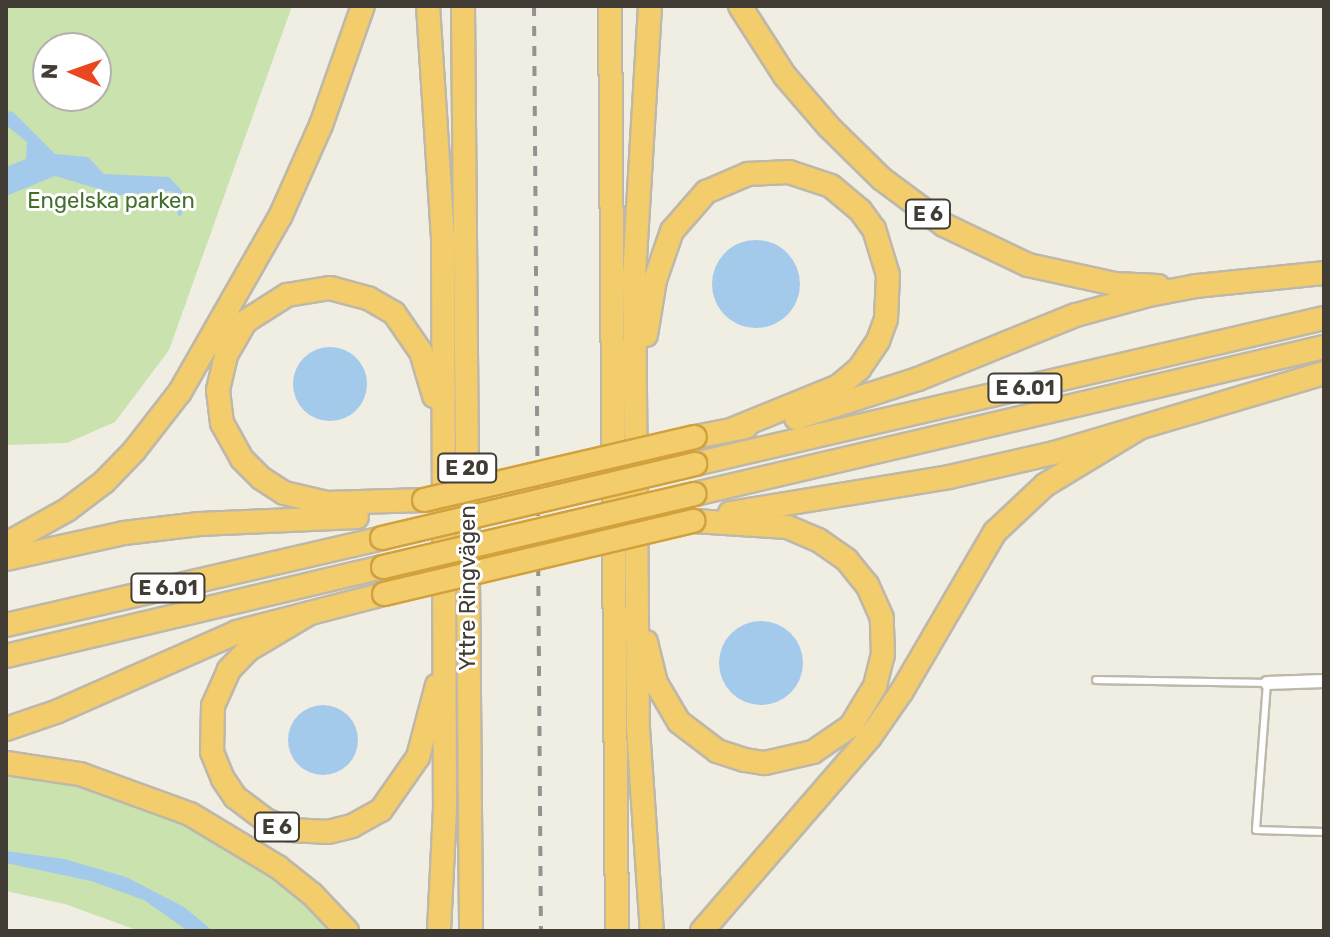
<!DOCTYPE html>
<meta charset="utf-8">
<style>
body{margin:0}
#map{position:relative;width:1330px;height:937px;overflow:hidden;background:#f0ede3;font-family:Rubik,sans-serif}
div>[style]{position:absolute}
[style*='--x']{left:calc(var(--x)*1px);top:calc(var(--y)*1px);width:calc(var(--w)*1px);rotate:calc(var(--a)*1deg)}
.green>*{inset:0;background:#c9e2ae}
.water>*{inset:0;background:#a3caea}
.round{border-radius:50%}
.roads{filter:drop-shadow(2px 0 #beb8aa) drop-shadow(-2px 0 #beb8aa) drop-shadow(0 2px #beb8aa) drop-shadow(0 -2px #beb8aa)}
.lane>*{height:6px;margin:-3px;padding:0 3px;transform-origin:3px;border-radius:3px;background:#fff}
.street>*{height:12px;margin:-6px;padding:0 6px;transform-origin:6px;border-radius:6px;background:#fff}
.highway>*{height:22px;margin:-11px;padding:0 11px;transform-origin:11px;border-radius:11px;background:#f3cc6b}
.rail>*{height:4px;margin-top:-2px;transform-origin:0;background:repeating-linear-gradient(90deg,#939393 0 10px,transparent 0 20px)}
.bridges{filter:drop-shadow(2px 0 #d1a13d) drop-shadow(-2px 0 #d1a13d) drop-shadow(0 2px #d1a13d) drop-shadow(0 -2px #d1a13d)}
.highway-bridge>*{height:22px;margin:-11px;padding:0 11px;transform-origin:11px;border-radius:11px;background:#f3cc6b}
span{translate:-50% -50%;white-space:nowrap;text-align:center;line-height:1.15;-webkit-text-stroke:6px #fff;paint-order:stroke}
.shield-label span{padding:2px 6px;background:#fff;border:2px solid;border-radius:6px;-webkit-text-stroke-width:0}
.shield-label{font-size:20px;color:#423d34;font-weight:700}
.park-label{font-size:22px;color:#426f2c}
.street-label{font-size:22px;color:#423d34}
.frame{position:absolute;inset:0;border:8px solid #423d34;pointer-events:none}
.north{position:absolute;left:32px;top:32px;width:80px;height:80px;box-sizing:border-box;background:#fff;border:2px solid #b3b1ae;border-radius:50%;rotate:272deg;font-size:22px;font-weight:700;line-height:32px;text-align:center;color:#423d34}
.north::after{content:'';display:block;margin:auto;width:28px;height:36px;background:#ea4720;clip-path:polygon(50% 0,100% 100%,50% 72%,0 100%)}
</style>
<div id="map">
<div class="green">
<div style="clip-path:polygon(evenodd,6px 6px,292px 6px,169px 350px,115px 422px,67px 443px,6px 445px,6px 6px,48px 48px,96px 48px,96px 96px,48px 96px,48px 48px)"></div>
<div style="clip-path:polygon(6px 771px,83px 784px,216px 834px,290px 884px,339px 931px,139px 931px,65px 904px,6px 891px)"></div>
</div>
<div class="water">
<div style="clip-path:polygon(6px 111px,13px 112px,55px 154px,88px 157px,104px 174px,169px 177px,182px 191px,182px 215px,178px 216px,177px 196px,171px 191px,120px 195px,55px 176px,6px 196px,6px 167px,26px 159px,27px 142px,6px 125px)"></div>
<div class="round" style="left:712px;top:240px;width:88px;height:88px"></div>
<div class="round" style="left:293px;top:347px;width:74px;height:74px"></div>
<div class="round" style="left:719px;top:621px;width:84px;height:84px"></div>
<div class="round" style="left:288px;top:705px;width:70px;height:70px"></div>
<div style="clip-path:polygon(6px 851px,64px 859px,126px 877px,184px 907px,213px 931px,188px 931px,144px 900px,91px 881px,6px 863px)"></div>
</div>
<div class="roads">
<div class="lane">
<div style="--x:1096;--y:680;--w:171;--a:1"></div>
<div style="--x:1267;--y:683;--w:147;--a:94.3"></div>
<div style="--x:1256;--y:830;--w:68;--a:1.7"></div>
</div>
<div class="street">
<div style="--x:1267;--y:683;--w:57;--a:-2"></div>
</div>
<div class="highway">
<div style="--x:428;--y:6;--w:235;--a:86.3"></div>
<div style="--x:443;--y:241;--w:567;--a:89.8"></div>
<div style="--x:445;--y:808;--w:123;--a:92.8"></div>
<div style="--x:463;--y:6;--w:925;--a:89.5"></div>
<div style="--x:610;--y:6;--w:925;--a:89.57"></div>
<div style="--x:650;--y:6;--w:268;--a:93.4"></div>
<div style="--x:634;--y:274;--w:454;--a:89.5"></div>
<div style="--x:638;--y:728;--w:203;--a:86.1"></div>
<div style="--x:740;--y:6;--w:83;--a:57.3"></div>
<div style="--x:785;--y:76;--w:67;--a:49.2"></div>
<div style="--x:829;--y:127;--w:74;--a:44.5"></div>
<div style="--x:882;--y:179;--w:77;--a:36.6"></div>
<div style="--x:944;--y:225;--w:93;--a:25.5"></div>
<div style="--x:1028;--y:265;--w:89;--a:12.3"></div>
<div style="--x:1115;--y:284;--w:43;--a:2.7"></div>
<div style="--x:646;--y:335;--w:56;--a:-80.7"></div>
<div style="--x:655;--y:280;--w:52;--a:-70.9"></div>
<div style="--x:672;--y:231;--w:52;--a:-48.9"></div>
<div style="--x:706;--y:192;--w:46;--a:-23.2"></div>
<div style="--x:748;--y:174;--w:41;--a:-2.8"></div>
<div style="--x:789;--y:172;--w:44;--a:18.4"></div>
<div style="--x:831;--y:186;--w:38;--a:40"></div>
<div style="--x:860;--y:210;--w:24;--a:54"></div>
<div style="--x:874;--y:229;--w:48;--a:73.1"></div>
<div style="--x:888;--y:275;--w:44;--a:92.6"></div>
<div style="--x:886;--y:319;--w:23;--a:110"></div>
<div style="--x:878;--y:341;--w:34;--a:124"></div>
<div style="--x:859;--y:369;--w:26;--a:140"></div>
<div style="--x:839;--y:386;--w:114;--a:157.9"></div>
<div style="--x:796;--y:418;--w:128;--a:-17.7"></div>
<div style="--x:918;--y:379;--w:170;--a:-22.1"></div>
<div style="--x:1076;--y:315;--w:76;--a:-15.3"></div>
<div style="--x:1149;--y:295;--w:48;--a:-10.8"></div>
<div style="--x:1196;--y:286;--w:129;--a:-5.8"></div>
<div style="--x:695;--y:437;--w:52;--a:-11.1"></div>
<div style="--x:695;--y:464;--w:646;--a:-13.07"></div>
<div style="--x:695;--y:494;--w:646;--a:-13.15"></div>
<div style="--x:424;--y:500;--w:97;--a:178.2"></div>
<div style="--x:327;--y:503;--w:44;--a:-166.9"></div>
<div style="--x:284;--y:493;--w:27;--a:-147"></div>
<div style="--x:261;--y:478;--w:27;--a:-135"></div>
<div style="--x:242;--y:459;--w:41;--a:-119.1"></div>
<div style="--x:222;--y:423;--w:33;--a:-97"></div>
<div style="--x:218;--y:390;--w:36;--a:-77"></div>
<div style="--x:226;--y:355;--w:39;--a:-60"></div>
<div style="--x:246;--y:321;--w:49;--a:-32.4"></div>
<div style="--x:287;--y:295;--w:44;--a:-9.2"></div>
<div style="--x:330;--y:288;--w:39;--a:15"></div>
<div style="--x:368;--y:298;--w:30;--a:30"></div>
<div style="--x:394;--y:313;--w:47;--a:55.3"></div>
<div style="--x:421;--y:352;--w:46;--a:73.5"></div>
<div style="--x:730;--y:513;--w:222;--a:-9.3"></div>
<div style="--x:949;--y:477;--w:108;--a:-12.9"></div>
<div style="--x:1054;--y:453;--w:282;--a:-16.5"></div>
<div style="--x:6;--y:544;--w:70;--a:-29.1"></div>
<div style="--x:67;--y:510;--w:46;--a:-37.1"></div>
<div style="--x:104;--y:482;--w:43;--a:-45.9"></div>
<div style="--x:134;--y:451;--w:75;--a:-52.1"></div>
<div style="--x:180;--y:392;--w:202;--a:-60.3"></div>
<div style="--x:280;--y:217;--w:101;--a:-66"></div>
<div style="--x:321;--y:125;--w:126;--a:-70.6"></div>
<div style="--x:6;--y:559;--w:121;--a:-12.4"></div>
<div style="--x:124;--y:533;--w:76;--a:-6.8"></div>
<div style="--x:199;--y:524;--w:158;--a:-2.5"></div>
<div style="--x:310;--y:613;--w:72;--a:149.2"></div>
<div style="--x:248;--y:650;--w:28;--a:134"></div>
<div style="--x:229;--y:670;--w:39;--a:114"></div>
<div style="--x:213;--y:706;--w:46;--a:91.2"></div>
<div style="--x:212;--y:752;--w:29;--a:68"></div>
<div style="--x:223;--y:779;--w:22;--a:56"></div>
<div style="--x:235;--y:797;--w:38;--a:37"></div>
<div style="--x:265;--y:820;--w:28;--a:21"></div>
<div style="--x:291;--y:830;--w:37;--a:3"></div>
<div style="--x:328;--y:832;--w:25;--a:-14"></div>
<div style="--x:352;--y:826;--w:33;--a:-29"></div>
<div style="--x:381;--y:810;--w:65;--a:-55.1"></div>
<div style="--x:418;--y:757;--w:74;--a:-75.2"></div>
<div style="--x:6;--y:625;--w:386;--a:-13"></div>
<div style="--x:646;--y:642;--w:42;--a:76.3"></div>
<div style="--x:656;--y:683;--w:45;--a:59.5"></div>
<div style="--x:679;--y:722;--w:48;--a:37.3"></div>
<div style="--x:717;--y:751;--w:29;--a:18"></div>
<div style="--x:745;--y:760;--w:20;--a:9"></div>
<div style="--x:765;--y:763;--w:49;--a:-12.9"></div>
<div style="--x:813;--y:752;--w:46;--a:-34.4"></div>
<div style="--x:851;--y:726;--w:47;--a:-59"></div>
<div style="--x:875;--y:686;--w:32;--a:-76"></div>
<div style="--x:883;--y:655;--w:37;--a:-92"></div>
<div style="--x:882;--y:618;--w:36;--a:-114"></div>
<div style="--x:867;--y:585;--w:32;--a:-129"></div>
<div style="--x:847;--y:560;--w:35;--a:-145"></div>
<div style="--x:818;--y:540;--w:34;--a:-157"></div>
<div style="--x:787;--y:527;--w:93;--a:-176.3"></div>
<div style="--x:6;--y:656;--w:387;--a:-13.3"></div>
<div style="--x:6;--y:729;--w:53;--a:-18.8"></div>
<div style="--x:56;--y:712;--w:198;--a:-23.8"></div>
<div style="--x:237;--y:632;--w:152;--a:-14.5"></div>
<div style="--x:6;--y:763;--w:75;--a:8.5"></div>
<div style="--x:80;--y:774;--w:117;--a:20"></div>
<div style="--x:190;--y:814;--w:103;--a:31.1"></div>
<div style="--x:278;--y:867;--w:43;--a:38.5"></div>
<div style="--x:312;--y:894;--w:51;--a:46.6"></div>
<div style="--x:702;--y:931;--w:257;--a:-49.1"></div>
<div style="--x:870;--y:737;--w:56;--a:-55.2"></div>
<div style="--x:902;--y:691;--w:184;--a:-59.7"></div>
<div style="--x:995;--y:532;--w:69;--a:-43.2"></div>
<div style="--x:1045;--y:485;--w:110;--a:-31.2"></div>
</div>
</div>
<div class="rail">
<div style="--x:534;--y:6;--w:925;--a:89.57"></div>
</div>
<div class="bridges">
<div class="highway-bridge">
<div style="--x:424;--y:500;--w:278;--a:-13.1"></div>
<div style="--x:382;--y:538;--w:322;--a:-13.3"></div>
<div style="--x:383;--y:567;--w:320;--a:-13.2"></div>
<div style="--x:384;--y:594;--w:318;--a:-13.3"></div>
</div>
</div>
<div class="shield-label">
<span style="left:928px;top:214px">E 6</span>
<span style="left:1025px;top:388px">E 6.01</span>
<span style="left:467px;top:468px">E 20</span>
<span style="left:168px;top:588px">E 6.01</span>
<span style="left:277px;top:827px">E 6</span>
</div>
<div class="park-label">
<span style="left:111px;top:201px">Engelska parken</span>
</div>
<div class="street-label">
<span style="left:468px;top:588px;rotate:-90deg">Yttre Ringvägen</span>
</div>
<div class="frame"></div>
<div class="north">N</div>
</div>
